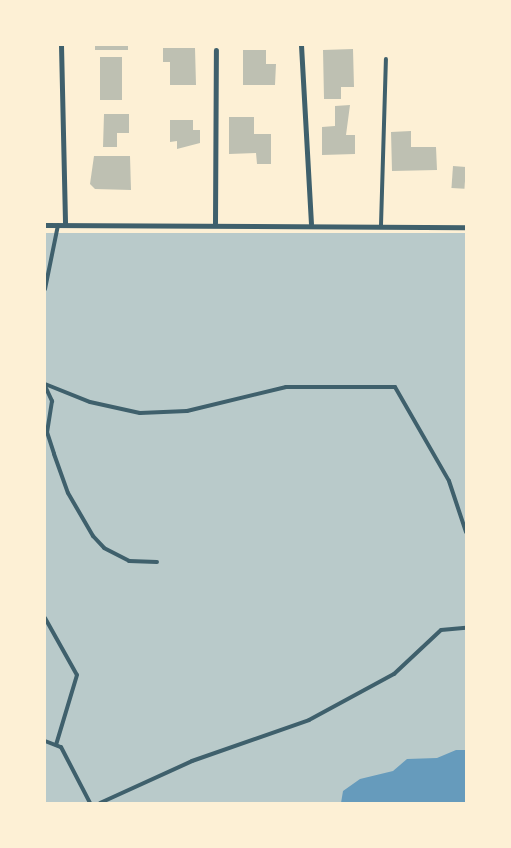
<!DOCTYPE html>
<style>
body{margin:0}
#map{position:relative;width:511px;height:848px;overflow:hidden;background:#fdf0d5;font-family:"Source Sans 3",sans-serif}
div>[style]{position:absolute}
[style*='--x']{left:calc(var(--x)*1px);top:calc(var(--y)*1px);width:calc(var(--w)*1px);rotate:calc(var(--a)*1deg)}
.green>*{inset:0;background:#b9caca;transform-origin:0 0}
.water>*{inset:0;background:#669bbc}
.building>*{inset:0;background:#bec0b2;transform-origin:0 0}
.service>*{height:4px;margin:-2px;padding:0 2px;transform-origin:2px;border-radius:2px;background:#3f606c}
.minor>*{height:5px;margin:-2.5px;padding:0 2.5px;transform-origin:2.5px;border-radius:2.5px;background:#3f606c}
span{translate:-50% -50%;white-space:nowrap;text-align:center;line-height:1.15;-webkit-text-stroke:5px #fdf0d5;paint-order:stroke}
.frame{position:absolute;inset:0;border:46px solid #fdf0d5;pointer-events:none}
</style>
<div id="map">
<div class="green">
<div style="left:45px;top:233px;width:421px;height:570px"></div>
</div>
<div class="water">
<div style="clip-path:polygon(456px 750px,466px 750px,466px 803px,341px 803px,343px 791px,360px 779px,393px 771px,407px 759px,437px 758px)"></div>
</div>
<div class="building">
<div style="left:95px;top:45px;width:33px;height:5px"></div>
<div style="clip-path:polygon(163px 48px,195px 48px,196px 85px,170px 85px,170px 62px,163px 62px)"></div>
<div style="clip-path:polygon(353px 49px,354px 87px,341px 87px,341px 99px,324px 99px,323px 50px)"></div>
<div style="clip-path:polygon(243px 50px,266px 50px,266px 64px,276px 64px,275px 85px,243px 85px)"></div>
<div style="left:122px;top:57px;width:43px;height:22px;rotate:90deg"></div>
<div style="clip-path:polygon(350px 105px,346px 135px,355px 135px,355px 154px,322px 155px,322px 127px,335px 126px,335px 106px)"></div>
<div style="clip-path:polygon(104px 114px,129px 114px,129px 133px,117px 133px,117px 147px,103px 147px)"></div>
<div style="clip-path:polygon(229px 117px,254px 117px,254px 134px,271px 134px,271px 164px,257px 164px,256px 153px,229px 154px)"></div>
<div style="clip-path:polygon(170px 120px,193px 120px,193px 130px,200px 130px,200px 143px,177px 149px,177px 141px,170px 142px)"></div>
<div style="clip-path:polygon(411px 131px,411px 147px,436px 147px,437px 170px,392px 171px,391px 132px)"></div>
<div style="clip-path:polygon(94px 156px,130px 156px,131px 190px,95px 189px,90px 184px)"></div>
<div style="left:453px;top:166px;width:13px;height:22px;rotate:4deg"></div>
</div>
<div class="service">
<div style="--x:381;--y:225;--w:166;--a:-88.3"></div>
<div style="--x:45;--y:289;--w:65;--a:-78.5"></div>
<div style="--x:45;--y:384;--w:48;--a:21.8"></div>
<div style="--x:90;--y:402;--w:51;--a:12.4"></div>
<div style="--x:140;--y:413;--w:47;--a:-2.4"></div>
<div style="--x:187;--y:411;--w:102;--a:-13.6"></div>
<div style="--x:286;--y:387;--w:109;--a:0"></div>
<div style="--x:395;--y:387;--w:108;--a:60.1"></div>
<div style="--x:449;--y:481;--w:54;--a:71.6"></div>
<div style="--x:45;--y:386;--w:17;--a:65"></div>
<div style="--x:52;--y:401;--w:31;--a:99"></div>
<div style="--x:47;--y:432;--w:23;--a:72"></div>
<div style="--x:54;--y:454;--w:41;--a:70.3"></div>
<div style="--x:68;--y:493;--w:50;--a:59.8"></div>
<div style="--x:93;--y:536;--w:16;--a:47"></div>
<div style="--x:104;--y:548;--w:28;--a:27"></div>
<div style="--x:129;--y:561;--w:28;--a:2"></div>
<div style="--x:45;--y:618;--w:65;--a:60.7"></div>
<div style="--x:77;--y:675;--w:73;--a:106.7"></div>
<div style="--x:45;--y:741;--w:17;--a:21"></div>
<div style="--x:61;--y:747;--w:63;--a:62.6"></div>
<div style="--x:100;--y:803;--w:101;--a:-24.5"></div>
<div style="--x:192;--y:761;--w:124;--a:-19.3"></div>
<div style="--x:309;--y:720;--w:97;--a:-28.4"></div>
<div style="--x:394;--y:674;--w:64;--a:-43.1"></div>
<div style="--x:441;--y:630;--w:25;--a:-5"></div>
</div>
<div class="minor">
<div style="--x:61;--y:45;--w:180;--a:88.7"></div>
<div style="--x:301;--y:45;--w:179;--a:86.8"></div>
<div style="--x:215;--y:223;--w:173;--a:-89.7"></div>
<div style="--x:45;--y:225;--w:421;--a:0.3"></div>
</div>
<div class="frame"></div>
</div>
